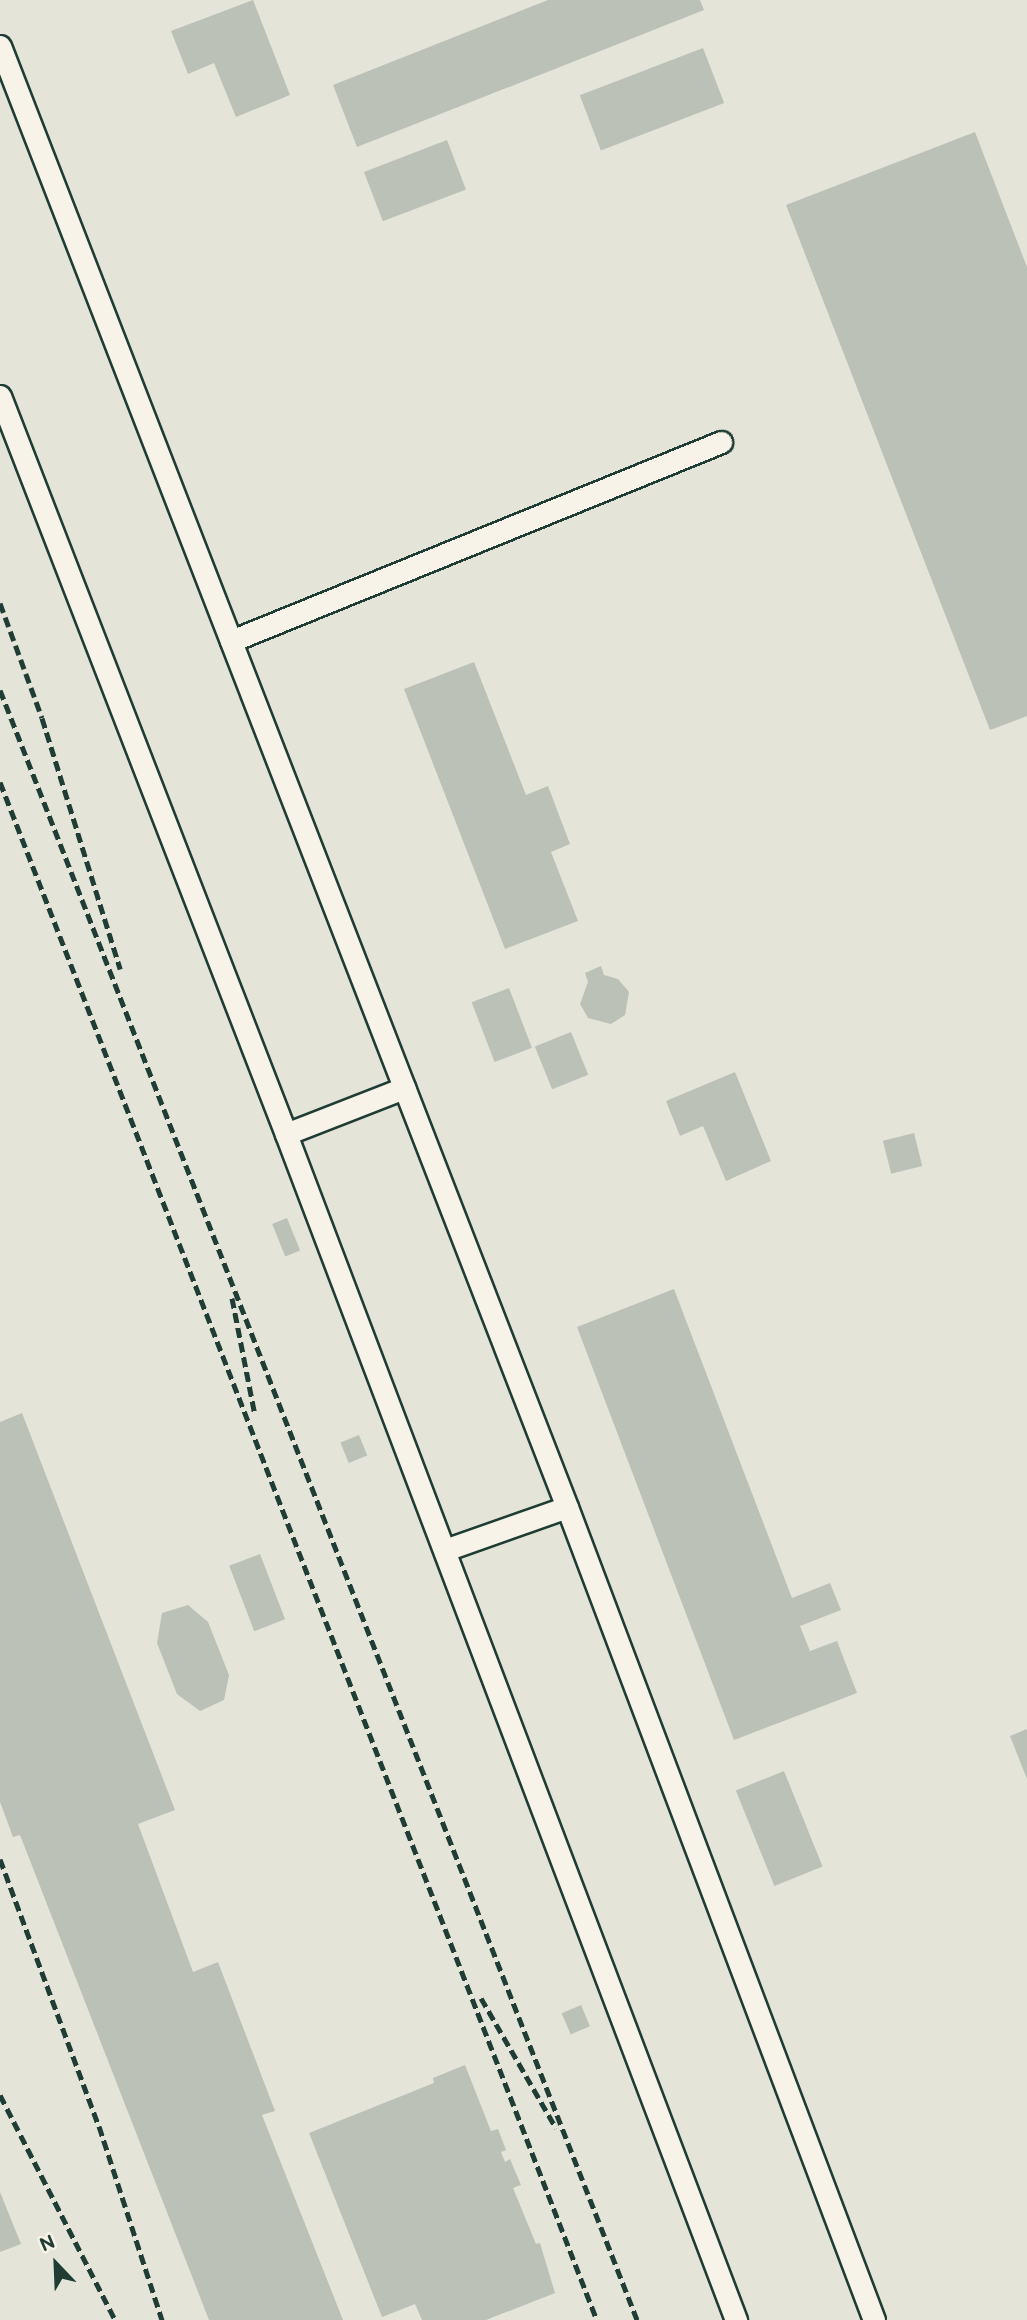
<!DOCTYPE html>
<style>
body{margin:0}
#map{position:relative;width:1027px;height:2320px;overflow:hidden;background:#f7f3e8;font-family:"Balsamiq Sans",sans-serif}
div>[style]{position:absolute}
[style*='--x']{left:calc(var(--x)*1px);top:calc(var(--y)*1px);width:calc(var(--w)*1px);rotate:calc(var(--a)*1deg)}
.built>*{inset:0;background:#e5e4d9;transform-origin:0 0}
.building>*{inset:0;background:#bbc1b6;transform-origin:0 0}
.roads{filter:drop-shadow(2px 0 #1f3d34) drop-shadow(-2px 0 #1f3d34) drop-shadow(0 2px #1f3d34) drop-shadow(0 -2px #1f3d34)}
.lane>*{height:21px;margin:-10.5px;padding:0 10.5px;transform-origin:10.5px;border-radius:10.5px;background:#f7f3e8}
.rail>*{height:5px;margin-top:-2.5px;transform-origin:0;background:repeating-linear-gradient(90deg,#1f3d34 0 10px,transparent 0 15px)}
span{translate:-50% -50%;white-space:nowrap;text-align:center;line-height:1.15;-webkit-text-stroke:7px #f7f3e8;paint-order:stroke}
.north{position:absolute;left:21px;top:2229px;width:70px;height:70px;-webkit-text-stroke:5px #f7f3e8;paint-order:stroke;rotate:337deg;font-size:19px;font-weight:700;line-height:28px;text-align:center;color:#1f3d34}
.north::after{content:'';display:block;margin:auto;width:24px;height:32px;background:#1f3d34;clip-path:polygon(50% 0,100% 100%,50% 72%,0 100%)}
</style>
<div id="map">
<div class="built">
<div style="left:0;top:0;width:1027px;height:2320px"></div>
</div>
<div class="building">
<div style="clip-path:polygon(253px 0,290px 95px,236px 117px,214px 63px,188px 74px,171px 31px)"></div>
<div style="clip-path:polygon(548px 0,700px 0,704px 10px,357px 147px,333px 85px)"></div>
<div style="left:703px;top:48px;width:59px;height:132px;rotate:69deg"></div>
<div style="clip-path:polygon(975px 132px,1027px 267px,1027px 716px,990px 730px,786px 205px)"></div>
<div style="left:447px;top:140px;width:53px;height:89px;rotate:69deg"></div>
<div style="clip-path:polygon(474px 662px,526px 795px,548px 786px,570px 844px,551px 852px,578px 921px,505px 949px,404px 689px)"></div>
<div style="clip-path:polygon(601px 966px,604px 975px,618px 979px,629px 992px,625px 1015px,611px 1024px,588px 1018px,580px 1004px,588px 982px,585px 973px)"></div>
<div style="left:509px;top:988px;width:64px;height:40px;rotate:69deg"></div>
<div style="left:571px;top:1032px;width:46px;height:39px;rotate:68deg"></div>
<div style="clip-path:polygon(735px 1072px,771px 1161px,726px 1181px,703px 1126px,680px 1136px,666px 1101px)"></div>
<div style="left:914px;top:1133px;width:34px;height:32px;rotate:76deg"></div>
<div style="left:287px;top:1218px;width:35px;height:16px;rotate:68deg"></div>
<div style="clip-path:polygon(674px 1289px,792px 1598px,830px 1583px,841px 1610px,800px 1626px,810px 1651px,837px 1641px,857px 1693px,734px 1740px,577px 1327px)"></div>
<div style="clip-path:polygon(22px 1413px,175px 1810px,138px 1824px,193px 1972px,218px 1962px,275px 2111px,262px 2115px,343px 2320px,209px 2320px,20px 1835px,13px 1837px,0 1802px,0 1422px)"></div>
<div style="left:359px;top:1435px;width:22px;height:20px;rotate:68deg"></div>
<div style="left:260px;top:1554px;width:70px;height:33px;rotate:69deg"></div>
<div style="clip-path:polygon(188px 1605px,208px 1622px,229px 1675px,224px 1700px,200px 1711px,177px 1694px,157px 1643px,162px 1613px)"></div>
<div style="clip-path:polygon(1027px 1729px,1027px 1779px,1010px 1736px)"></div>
<div style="left:784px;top:1771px;width:103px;height:52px;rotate:68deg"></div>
<div style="left:581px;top:2005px;width:23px;height:21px;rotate:67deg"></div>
<div style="clip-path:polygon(465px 2065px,491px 2131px,498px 2129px,506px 2150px,501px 2152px,505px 2162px,510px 2159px,521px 2185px,513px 2188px,536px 2244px,540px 2243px,555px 2293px,486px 2320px,422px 2320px,415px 2304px,382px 2317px,309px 2133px,434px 2083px,433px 2078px)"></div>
<div style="clip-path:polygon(0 2192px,21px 2244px,0 2252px)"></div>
</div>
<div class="roads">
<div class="lane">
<div style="--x:0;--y:46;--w:1567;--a:68.79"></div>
<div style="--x:567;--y:1507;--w:869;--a:69.31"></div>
<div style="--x:0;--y:396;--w:791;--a:68.82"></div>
<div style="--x:286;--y:1134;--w:1269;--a:69.22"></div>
<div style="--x:231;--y:641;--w:529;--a:-22.1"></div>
<div style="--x:286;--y:1134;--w:127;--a:-21.3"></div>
<div style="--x:445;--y:1550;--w:129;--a:-19.4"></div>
</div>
</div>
<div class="rail">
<div style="--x:0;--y:603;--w:122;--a:69.9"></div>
<div style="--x:42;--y:718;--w:263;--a:72.7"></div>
<div style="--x:0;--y:690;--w:1750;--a:68.65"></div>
<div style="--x:0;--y:782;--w:1650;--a:68.79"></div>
<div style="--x:232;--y:1298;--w:119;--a:78.9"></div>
<div style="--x:0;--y:1859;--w:285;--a:69.7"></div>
<div style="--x:99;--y:2126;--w:204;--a:72"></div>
<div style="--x:481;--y:1998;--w:150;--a:60"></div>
<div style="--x:0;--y:2095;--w:253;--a:62.9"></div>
</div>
<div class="north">N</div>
</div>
